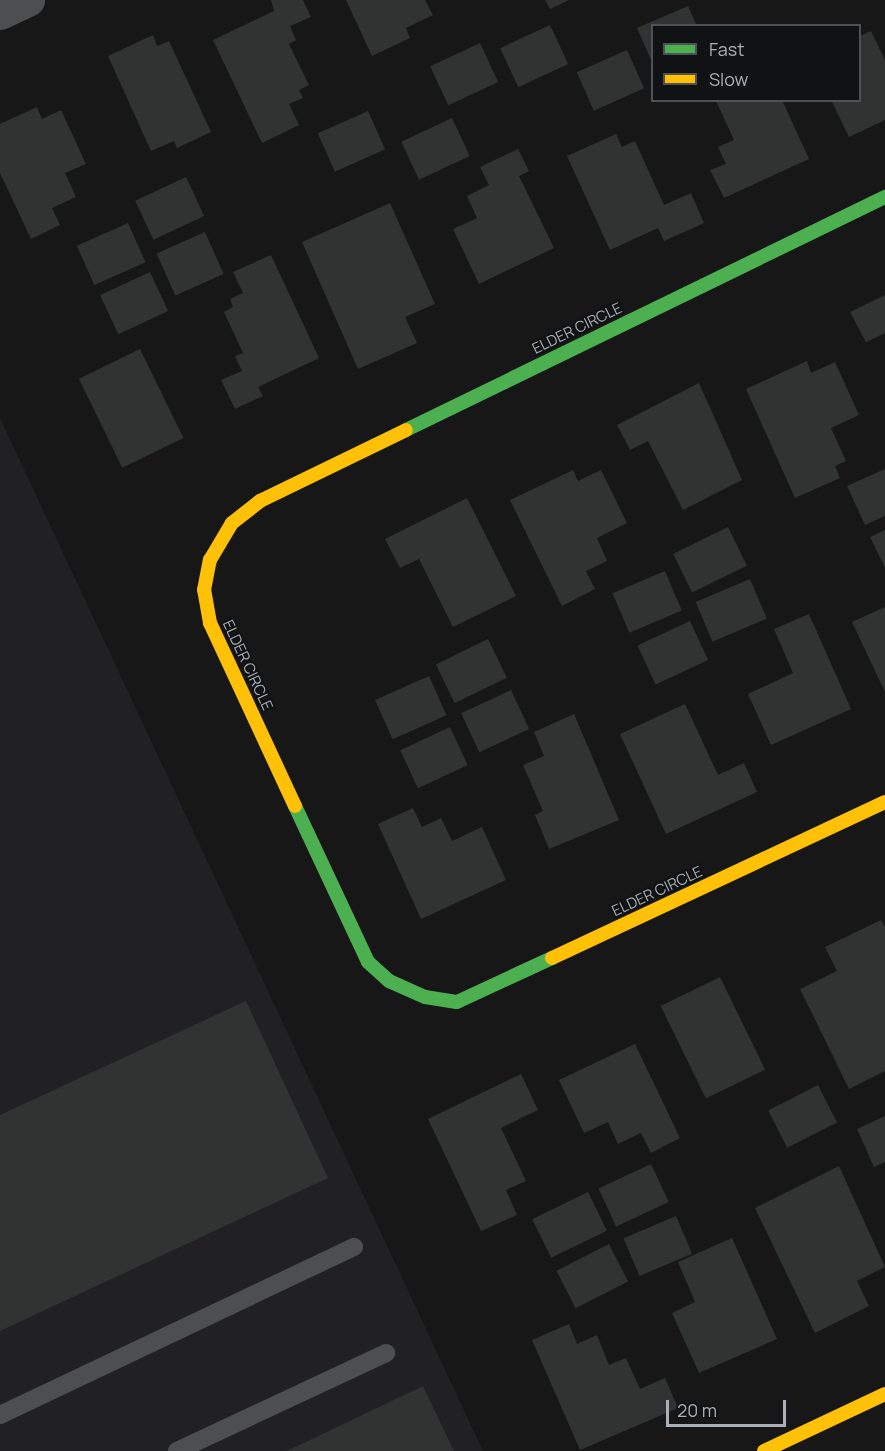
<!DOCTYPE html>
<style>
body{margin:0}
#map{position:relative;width:885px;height:1451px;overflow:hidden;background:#171717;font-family:Manrope,sans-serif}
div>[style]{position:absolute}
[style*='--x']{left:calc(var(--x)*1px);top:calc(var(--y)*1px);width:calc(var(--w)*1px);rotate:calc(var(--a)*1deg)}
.built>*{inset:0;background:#212123}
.building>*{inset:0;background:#313232;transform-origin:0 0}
.lane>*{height:18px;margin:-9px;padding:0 9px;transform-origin:9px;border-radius:9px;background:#4c4e50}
.street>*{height:33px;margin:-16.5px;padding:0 16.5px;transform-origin:16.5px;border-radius:16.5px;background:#4c4e50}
.fast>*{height:14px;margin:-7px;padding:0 7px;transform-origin:7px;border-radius:7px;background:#4caf50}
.slow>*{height:14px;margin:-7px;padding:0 7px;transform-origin:7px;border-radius:7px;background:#ffc107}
span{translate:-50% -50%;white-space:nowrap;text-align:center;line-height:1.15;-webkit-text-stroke:4.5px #111213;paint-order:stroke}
.street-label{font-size:15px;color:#a9b0b7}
.legend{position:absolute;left:651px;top:24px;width:210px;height:78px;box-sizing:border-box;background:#111213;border:2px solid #4e5155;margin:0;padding:8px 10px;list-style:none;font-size:18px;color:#a9b0b7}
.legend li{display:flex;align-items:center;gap:12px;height:30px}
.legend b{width:30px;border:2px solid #4e5155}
.scale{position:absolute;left:666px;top:1400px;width:120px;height:27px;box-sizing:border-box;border:3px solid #a9b0b7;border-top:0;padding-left:8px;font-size:18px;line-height:21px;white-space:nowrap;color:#a9b0b7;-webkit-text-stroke:4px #111213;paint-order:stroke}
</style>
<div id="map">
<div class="built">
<div style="clip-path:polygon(0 418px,483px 1451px,0 1451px)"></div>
</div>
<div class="building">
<div style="clip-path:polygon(271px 0,303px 0,311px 17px,290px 26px,296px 40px,289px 44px,309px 85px,299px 90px,303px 98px,289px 104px,299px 125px,262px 143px,213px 40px,274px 11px)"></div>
<div style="clip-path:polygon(346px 0,425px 0,433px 15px,406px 28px,410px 38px,372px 56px)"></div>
<div style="clip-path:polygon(545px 0,569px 0,550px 9px)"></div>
<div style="clip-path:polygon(688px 6px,697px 26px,652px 26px,652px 62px,637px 28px)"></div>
<div style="left:550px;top:25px;width:43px;height:55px;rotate:65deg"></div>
<div style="clip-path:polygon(871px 31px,885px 60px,885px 120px,849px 137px,831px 100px,860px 100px,860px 36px)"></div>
<div style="clip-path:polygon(153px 35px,157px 46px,169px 41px,211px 132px,177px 148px,174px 141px,151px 151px,108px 56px)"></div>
<div style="left:480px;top:43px;width:43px;height:55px;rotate:65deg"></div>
<div style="left:627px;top:50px;width:42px;height:55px;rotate:66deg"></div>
<div style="clip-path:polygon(782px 100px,809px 159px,724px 198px,710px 170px,726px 164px,718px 147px,734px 140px,716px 101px)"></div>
<div style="clip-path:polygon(37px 107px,42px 119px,61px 110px,86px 164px,65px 173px,76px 197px,52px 208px,60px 225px,31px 239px,0 173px,0 124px)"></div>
<div style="left:368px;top:111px;width:42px;height:55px;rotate:66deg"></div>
<div style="left:452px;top:118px;width:42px;height:56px;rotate:65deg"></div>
<div style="clip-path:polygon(616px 134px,622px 147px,635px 141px,664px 205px,691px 193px,704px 223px,664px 241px,658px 228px,610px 250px,567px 156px)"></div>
<div style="clip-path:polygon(518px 149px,529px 171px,519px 176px,554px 248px,479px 284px,453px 229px,477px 218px,467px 196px,489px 185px,480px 167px)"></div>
<div style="left:186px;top:177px;width:43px;height:56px;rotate:65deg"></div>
<div style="clip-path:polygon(390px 203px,435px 304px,405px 317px,417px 343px,358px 369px,302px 242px)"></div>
<div style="left:128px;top:223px;width:43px;height:56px;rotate:66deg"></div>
<div style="left:205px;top:232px;width:46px;height:53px;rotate:66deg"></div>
<div style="clip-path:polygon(271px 255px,319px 358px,258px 387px,263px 396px,235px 409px,221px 380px,242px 371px,235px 356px,243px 353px,224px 312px,233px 307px,230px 299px,243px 293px,233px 272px)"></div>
<div style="left:150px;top:272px;width:43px;height:55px;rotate:65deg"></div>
<div style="clip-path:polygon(885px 295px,885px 333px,866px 342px,850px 312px)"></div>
<div style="left:140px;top:349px;width:99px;height:68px;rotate:64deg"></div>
<div style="clip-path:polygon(807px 361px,811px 373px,835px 362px,859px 415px,831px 428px,846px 461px,835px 466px,840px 478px,795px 498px,746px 389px)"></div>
<div style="clip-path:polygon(699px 383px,742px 480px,683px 510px,648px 441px,630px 450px,617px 425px)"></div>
<div style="clip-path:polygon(885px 469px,885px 516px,865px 525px,847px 486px)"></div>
<div style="clip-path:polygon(573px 470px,578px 481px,601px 470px,627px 523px,597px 538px,607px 561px,586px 571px,595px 589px,562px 606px,510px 500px)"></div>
<div style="clip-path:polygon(467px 498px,516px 596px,453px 627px,419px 559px,400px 568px,385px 539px)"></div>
<div style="left:728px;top:527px;width:43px;height:61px;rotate:64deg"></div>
<div style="clip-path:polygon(885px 530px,885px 568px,870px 537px)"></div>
<div style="left:665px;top:571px;width:43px;height:57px;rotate:67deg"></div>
<div style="left:750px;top:579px;width:43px;height:59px;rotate:67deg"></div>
<div style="clip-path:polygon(885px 607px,885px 692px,852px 622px)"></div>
<div style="clip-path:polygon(809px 614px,851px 709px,771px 745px,748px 694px,793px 673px,774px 629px)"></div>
<div style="left:690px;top:621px;width:43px;height:58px;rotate:65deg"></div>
<div style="left:488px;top:639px;width:43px;height:58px;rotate:64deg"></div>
<div style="left:429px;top:676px;width:43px;height:59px;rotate:66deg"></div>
<div style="left:511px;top:690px;width:43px;height:55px;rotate:65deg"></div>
<div style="clip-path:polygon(685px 704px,718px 775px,744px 763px,757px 792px,666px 834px,620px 734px)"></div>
<div style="clip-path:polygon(574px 714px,619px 820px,549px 849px,535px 815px,543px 811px,523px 765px,544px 756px,534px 732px)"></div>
<div style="left:450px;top:727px;width:42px;height:55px;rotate:65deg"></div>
<div style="clip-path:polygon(413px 808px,422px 827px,441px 818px,452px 841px,482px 827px,506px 880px,421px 919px,378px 824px)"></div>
<div style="clip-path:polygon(881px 920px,885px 927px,885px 1071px,849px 1089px,800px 989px,837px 971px,825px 947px)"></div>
<div style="left:720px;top:977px;width:103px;height:66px;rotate:64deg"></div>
<div style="clip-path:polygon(246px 1001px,328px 1178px,0 1331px,0 1115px)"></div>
<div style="clip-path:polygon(635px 1044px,680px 1138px,651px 1153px,641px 1133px,618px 1144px,608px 1122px,584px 1133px,559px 1080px)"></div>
<div style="clip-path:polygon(521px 1074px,538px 1110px,501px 1128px,526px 1181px,506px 1190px,517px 1215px,481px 1231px,428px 1119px)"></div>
<div style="left:818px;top:1085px;width:42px;height:56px;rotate:63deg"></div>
<div style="clip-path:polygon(885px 1116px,885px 1162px,874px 1167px,857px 1129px)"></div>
<div style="left:651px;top:1164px;width:42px;height:58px;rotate:65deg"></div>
<div style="clip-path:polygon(839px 1166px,885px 1267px,857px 1281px,869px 1306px,815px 1333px,755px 1208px)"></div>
<div style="left:588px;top:1192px;width:43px;height:62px;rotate:64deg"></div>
<div style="left:676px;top:1216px;width:41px;height:57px;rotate:67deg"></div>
<div style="clip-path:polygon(732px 1238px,777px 1339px,699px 1373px,672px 1313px,695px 1302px,678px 1262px)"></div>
<div style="left:609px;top:1244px;width:42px;height:59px;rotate:63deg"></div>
<div style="clip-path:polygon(569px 1324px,577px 1344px,597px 1335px,609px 1365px,626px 1358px,640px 1389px,665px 1378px,678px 1408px,580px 1450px,532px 1340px)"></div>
<div style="clip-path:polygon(423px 1386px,454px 1451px,287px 1451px)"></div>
</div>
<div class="lane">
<div style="--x:0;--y:1415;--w:392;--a:-25.4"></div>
<div style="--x:177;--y:1451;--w:231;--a:-25.1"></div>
</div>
<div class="street">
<div style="--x:0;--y:13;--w:31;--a:-25"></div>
</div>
<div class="fast">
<div style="--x:406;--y:430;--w:533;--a:-25.94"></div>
<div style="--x:295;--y:806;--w:172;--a:64.9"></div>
<div style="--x:368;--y:962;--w:28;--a:42"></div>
<div style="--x:389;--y:981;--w:39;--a:24"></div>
<div style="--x:425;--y:997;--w:32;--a:9"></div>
<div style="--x:457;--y:1002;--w:105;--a:-24.9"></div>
</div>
<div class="slow">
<div style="--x:295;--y:806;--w:202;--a:-114.9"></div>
<div style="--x:210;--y:623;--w:34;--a:-100"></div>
<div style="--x:204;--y:590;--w:31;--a:-79"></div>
<div style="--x:210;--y:560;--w:43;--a:-59.3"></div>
<div style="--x:232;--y:523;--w:36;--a:-38"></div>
<div style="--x:260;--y:501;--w:162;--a:-25.9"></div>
<div style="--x:552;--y:958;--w:368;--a:-25.1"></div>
<div style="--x:764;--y:1451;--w:134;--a:-25.2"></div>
</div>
<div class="street-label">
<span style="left:577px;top:328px;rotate:-26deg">ELDER CIRCLE</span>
<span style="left:248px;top:665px;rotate:65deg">ELDER CIRCLE</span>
<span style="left:657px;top:891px;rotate:-25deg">ELDER CIRCLE</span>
</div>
<ul class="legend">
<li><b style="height:8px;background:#4caf50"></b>Fast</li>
<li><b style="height:8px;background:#ffc107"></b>Slow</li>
</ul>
<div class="scale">20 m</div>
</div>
